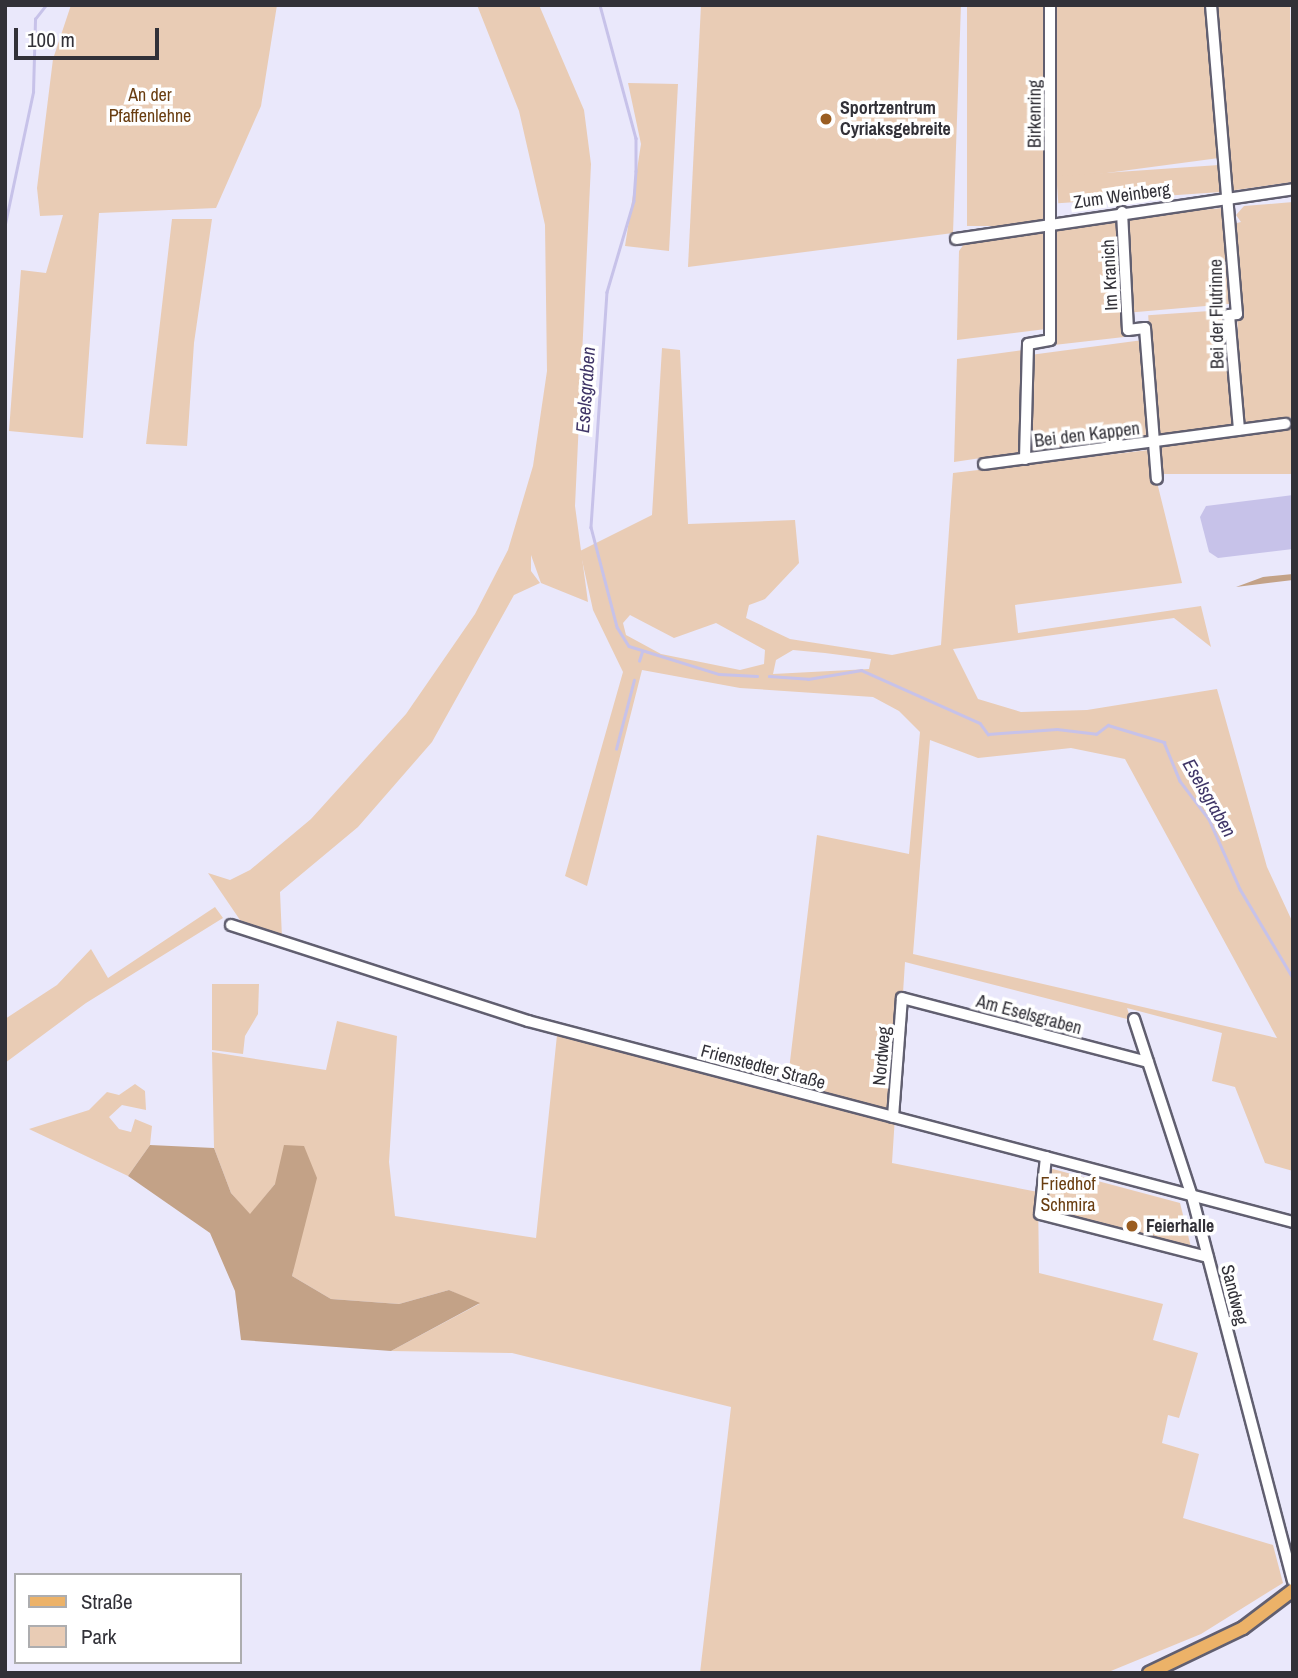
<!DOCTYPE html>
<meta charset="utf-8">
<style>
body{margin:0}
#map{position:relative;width:1298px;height:1678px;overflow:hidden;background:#eae8fb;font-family:"Archivo Narrow",sans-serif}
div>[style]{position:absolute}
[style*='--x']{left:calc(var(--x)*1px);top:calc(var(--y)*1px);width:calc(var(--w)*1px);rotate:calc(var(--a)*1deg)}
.green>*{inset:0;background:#e9ccb5;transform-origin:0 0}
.forest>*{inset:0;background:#c3a287}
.water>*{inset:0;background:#c7c2e9}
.stream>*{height:2.5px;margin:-1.25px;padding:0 1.25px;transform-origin:1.25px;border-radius:1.25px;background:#c7c2e9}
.roads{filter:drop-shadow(2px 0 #615f70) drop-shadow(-2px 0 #615f70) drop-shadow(0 2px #615f70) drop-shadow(0 -2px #615f70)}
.minor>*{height:10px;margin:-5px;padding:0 5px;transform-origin:5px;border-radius:5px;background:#fff}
.major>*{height:12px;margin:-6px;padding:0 6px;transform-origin:6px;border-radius:6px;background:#ecb268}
.dots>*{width:19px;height:19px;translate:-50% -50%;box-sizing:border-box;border:4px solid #fff;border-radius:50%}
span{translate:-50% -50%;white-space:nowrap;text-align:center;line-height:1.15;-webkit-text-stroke:7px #fff;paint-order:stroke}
.park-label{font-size:18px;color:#693d10}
.poi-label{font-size:18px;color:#323138;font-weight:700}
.left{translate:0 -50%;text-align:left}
.street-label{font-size:18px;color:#323138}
.water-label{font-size:19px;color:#3f3567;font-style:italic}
.frame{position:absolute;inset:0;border:7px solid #323138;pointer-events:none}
.legend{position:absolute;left:14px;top:1573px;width:228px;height:91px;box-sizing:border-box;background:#fff;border:2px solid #adadaf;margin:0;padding:9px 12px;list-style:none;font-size:21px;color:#323138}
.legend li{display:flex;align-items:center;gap:14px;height:35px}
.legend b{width:35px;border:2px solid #adadaf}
.scale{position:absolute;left:14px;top:28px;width:145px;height:32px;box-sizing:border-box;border:4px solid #323138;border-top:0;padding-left:9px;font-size:21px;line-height:24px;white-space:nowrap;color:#323138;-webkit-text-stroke:5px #fff;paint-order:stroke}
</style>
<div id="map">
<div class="green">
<div style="clip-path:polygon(71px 5px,277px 5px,261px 106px,216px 208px,99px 213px,83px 438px,9px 431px,21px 270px,46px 273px,63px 215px,40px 216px,37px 188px,53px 59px)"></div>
<div style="clip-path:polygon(477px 5px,539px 5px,584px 110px,591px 164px,575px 506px,588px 602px,541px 583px,531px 555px,531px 571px,540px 583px,514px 595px,432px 742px,358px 827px,280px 892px,282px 938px,240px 920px,208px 873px,230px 880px,250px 870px,311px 819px,406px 714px,475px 614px,508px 550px,533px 466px,547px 371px,545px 225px,519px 111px)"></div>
<div style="clip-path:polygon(701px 5px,961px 5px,953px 233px,688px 267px)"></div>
<div style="left:967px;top:5px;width:79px;height:221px"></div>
<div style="clip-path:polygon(1053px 5px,1207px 5px,1219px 158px,1054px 180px)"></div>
<div style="clip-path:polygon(1214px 5px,1290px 5px,1293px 182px,1229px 191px)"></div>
<div style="clip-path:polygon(628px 83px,678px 84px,669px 251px,625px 246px,641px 144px)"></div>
<div style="left:1219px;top:165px;width:27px;height:163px;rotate:86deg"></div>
<div style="clip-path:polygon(1293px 202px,1293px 417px,1242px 424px,1233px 224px,1241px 222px,1236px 215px,1244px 206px)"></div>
<div style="left:1223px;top:208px;width:96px;height:98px;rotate:85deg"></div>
<div style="clip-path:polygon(172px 219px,212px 219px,194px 343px,187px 446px,146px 444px)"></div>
<div style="clip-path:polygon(1118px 222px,1124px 337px,1054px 345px,1054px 231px)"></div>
<div style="clip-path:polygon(1046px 229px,1046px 329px,957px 340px,959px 251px,967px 240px)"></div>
<div style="left:1224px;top:310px;width:115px;height:76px;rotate:86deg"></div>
<div style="clip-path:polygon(1143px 340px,1146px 437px,1032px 452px,1030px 355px)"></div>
<div style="clip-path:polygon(evenodd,662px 348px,680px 350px,688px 524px,795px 520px,799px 563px,765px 599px,749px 605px,746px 618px,790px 639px,892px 655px,941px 645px,953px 473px,1149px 450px,1182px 583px,1015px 605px,1018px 633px,1201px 606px,1211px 647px,1174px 618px,953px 649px,978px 699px,1021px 712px,1087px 710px,1217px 689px,1267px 867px,1293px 923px,1293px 1171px,1265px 1163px,1235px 1087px,1212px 1081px,1222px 1033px,1127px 1008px,1131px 1020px,905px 962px,892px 1163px,1038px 1192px,1039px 1273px,1163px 1304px,1153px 1340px,1198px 1353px,1179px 1418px,1168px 1415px,1162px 1443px,1199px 1454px,1183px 1518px,1273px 1545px,1283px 1583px,1201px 1634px,1106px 1673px,700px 1673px,731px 1407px,512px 1353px,391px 1351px,479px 1304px,449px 1290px,399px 1304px,331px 1299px,292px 1276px,300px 1236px,275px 1184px,250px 1215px,231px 1193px,214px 1148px,212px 1052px,326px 1070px,337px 1021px,397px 1036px,389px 1162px,395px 1216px,536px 1238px,557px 1035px,786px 1095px,817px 835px,909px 854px,920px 732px,899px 711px,873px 697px,740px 688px,642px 670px,587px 886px,565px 876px,623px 672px,593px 610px,580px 551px,652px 515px,662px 348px,630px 615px,674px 638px,716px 623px,765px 650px,764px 664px,740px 670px,661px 654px,626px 635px,623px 623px,630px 615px,662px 348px,793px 650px,825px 653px,871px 659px,869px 669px,773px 674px,776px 660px,793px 650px,662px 348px,930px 740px,978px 758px,1071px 748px,1125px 759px,1277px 1038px,913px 954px,930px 740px)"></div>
<div style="clip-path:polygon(1023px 350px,1022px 452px,954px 462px,957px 359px)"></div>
<div style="left:1293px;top:423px;width:51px;height:138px;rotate:90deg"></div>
<div style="clip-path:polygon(215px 907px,223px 918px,86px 1003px,5px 1063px,5px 1019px,57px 985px,91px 949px,108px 978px)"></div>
<div style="clip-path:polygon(212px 984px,259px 984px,258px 1014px,245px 1036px,243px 1054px,212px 1050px)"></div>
<div style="clip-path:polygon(135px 1084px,145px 1091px,146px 1110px,122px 1105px,109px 1117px,119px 1129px,131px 1132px,135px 1119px,152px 1126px,150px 1145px,128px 1176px,29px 1129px,89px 1110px,107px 1092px,119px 1095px)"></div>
<div style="clip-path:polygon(1049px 1168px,1180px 1203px,1191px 1247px,1044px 1211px)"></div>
</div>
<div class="forest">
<div style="clip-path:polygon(1293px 574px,1293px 580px,1236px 587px,1263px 577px)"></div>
<div style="clip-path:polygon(150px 1145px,214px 1148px,231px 1193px,250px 1214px,275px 1184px,284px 1145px,304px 1146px,317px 1178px,292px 1276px,331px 1299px,399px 1304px,449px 1290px,480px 1303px,391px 1351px,241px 1340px,235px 1291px,210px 1233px,128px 1176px)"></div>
</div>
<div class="water">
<div style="clip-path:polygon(1293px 495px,1293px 549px,1218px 558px,1209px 552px,1200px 517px,1206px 506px)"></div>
</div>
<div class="stream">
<div style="--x:600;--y:5;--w:138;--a:74.9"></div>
<div style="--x:636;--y:138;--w:33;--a:90"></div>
<div style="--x:636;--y:171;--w:30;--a:94"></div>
<div style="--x:634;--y:201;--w:95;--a:106.5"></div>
<div style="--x:607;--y:292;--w:236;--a:93.9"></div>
<div style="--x:591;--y:527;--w:103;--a:75.4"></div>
<div style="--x:617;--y:627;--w:22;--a:58"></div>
<div style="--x:629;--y:646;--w:94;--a:17.3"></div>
<div style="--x:719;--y:674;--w:38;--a:3"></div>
<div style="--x:5;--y:224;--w:135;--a:-78"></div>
<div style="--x:33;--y:92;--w:73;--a:-88.4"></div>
<div style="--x:35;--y:19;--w:18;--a:-52"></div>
<div style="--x:639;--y:661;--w:9;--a:-72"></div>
<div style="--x:769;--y:676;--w:39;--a:4"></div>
<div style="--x:808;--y:679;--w:54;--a:-9.6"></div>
<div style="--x:861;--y:670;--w:130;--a:24"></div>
<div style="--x:980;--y:723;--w:14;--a:54"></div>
<div style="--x:988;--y:734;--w:69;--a:-4.1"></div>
<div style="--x:1057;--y:729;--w:39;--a:7"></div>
<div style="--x:1096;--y:734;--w:15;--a:-37"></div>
<div style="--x:1108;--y:725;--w:59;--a:16.9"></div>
<div style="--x:1164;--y:742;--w:42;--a:67.7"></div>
<div style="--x:1180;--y:781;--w:48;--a:52.7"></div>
<div style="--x:1209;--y:819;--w:77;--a:66.1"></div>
<div style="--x:1240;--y:889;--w:104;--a:59.2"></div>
<div style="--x:616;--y:749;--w:71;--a:-75.4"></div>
</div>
<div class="roads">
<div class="minor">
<div style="--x:1211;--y:5;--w:310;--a:85.2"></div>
<div style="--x:1237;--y:314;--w:8;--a:173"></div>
<div style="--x:1229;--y:315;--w:115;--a:85"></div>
<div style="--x:1122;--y:212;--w:118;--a:87.1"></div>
<div style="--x:1128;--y:330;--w:17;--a:-7"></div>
<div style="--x:1145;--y:328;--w:151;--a:85.5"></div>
<div style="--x:956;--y:239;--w:341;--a:-8.4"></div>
<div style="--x:1025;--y:459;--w:115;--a:-88.5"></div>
<div style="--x:1028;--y:344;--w:22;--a:-10"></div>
<div style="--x:1050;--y:340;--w:335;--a:-90"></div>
<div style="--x:984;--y:464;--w:304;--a:-7.6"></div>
<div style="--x:231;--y:925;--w:312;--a:17.9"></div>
<div style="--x:528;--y:1021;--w:791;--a:14.72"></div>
<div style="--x:1134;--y:1019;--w:186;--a:71.9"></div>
<div style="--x:1192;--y:1196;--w:398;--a:75.3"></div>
<div style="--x:893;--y:1117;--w:119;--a:-85.7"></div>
<div style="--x:902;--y:998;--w:254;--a:14.6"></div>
<div style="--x:1046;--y:1157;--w:57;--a:96"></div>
<div style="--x:1040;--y:1214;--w:173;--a:14.4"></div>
</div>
<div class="major">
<div style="--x:1149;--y:1673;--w:104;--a:-25.6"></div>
<div style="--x:1243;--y:1628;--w:63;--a:-37.2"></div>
</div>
</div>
<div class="dots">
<div style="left:826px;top:119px;background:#9a5d21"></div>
<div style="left:1132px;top:1226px;background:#9a5d21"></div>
</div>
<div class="park-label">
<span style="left:150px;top:106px">An der<br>Pfaffenlehne</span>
<span style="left:1068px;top:1195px">Friedhof<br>Schmira</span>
</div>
<div class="poi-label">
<span class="left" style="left:840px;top:119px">Sportzentrum<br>Cyriaksgebreite</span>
<span class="left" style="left:1146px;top:1226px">Feierhalle</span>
</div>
<div class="street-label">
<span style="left:1035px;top:114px;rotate:-90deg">Birkenring</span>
<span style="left:1122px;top:196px;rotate:-8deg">Zum Weinberg</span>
<span style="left:1110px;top:275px;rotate:-93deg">Im Kranich</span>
<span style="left:1217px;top:314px;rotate:-91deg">Bei der Flutrinne</span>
<span style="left:1087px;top:435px;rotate:-7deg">Bei den Kappen</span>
<span style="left:1029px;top:1015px;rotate:15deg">Am Eselsgraben</span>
<span style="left:882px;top:1056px;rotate:-85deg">Nordweg</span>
<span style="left:763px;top:1067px;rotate:15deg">Frienstedter Straße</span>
<span style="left:1234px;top:1295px;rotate:76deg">Sandweg</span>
</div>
<div class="water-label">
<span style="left:586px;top:390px;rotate:-86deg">Eselsgraben</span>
<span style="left:1209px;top:798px;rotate:60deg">Eselsgraben</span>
</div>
<div class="frame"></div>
<ul class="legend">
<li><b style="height:9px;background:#ecb268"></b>Straße</li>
<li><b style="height:19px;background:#e9ccb5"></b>Park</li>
</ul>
<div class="scale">100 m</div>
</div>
